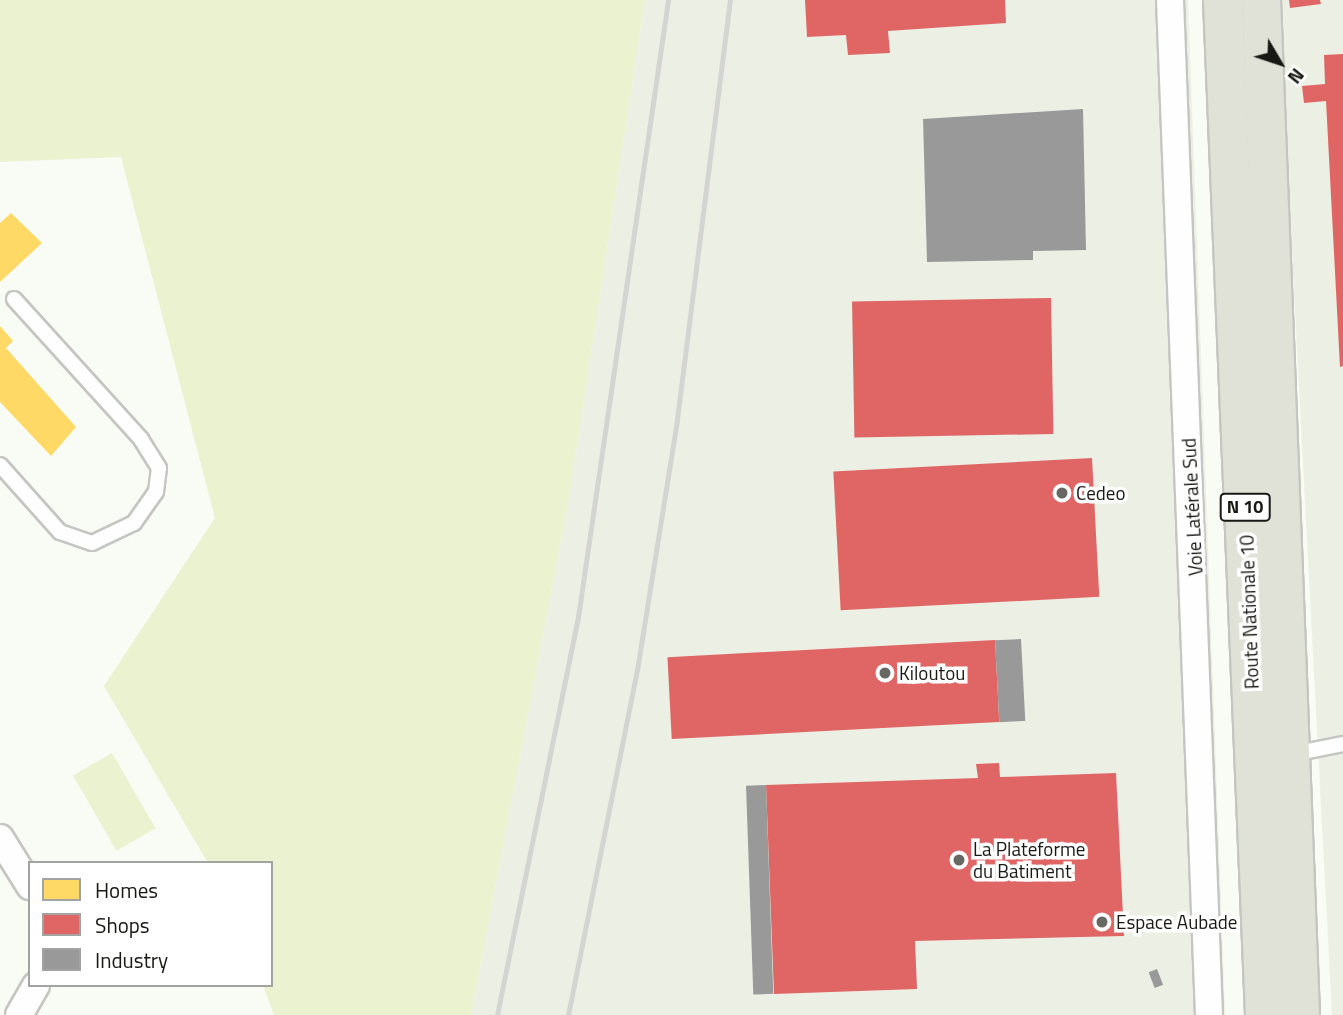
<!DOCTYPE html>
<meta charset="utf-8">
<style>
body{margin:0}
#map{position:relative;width:1343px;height:1015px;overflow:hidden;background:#f9fbf5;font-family:"Titillium Web",sans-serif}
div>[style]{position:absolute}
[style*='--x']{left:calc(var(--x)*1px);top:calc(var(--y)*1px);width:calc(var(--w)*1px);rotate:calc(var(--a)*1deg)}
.built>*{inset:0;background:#ecf0e4}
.green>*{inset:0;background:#eaf2d0;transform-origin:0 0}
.homes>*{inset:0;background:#ffd966}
.shops>*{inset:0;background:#e06666;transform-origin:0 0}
.industry>*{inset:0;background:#999;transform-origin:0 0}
.roads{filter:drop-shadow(2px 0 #c5c6c2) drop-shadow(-2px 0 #c5c6c2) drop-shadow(0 2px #c5c6c2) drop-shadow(0 -2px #c5c6c2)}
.service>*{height:14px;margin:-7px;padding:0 7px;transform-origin:7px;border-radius:7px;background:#fefefe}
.minor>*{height:26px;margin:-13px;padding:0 13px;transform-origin:13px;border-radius:13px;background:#fefefe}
.primary>*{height:38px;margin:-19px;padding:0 19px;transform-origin:19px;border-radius:19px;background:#e0e2d7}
.rail>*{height:5px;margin:-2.5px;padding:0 2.5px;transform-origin:2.5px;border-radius:2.5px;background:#d4d4d3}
.dots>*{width:19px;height:19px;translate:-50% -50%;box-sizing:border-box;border:4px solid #fff;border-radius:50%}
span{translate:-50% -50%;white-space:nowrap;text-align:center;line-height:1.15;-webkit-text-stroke:7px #fff;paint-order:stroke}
.shield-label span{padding:2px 5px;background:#fff;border:2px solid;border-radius:5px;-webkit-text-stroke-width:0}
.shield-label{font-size:18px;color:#181815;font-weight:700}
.poi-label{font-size:19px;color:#181815}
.left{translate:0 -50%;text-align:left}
.street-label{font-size:19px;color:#181815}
.legend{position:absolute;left:28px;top:861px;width:245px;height:126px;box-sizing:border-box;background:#fff;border:2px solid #a3a3a1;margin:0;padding:9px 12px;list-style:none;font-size:21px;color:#181815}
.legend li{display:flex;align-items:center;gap:14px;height:35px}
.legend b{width:35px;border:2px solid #a3a3a1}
.north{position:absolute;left:1245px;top:28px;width:70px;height:70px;-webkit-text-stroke:5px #fff;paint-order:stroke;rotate:129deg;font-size:19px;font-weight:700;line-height:28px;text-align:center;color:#181815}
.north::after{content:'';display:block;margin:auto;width:24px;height:32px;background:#181815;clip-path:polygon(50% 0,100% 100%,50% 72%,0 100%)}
</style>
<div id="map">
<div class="built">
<div style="clip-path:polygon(645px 0,1188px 0,1225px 1015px,471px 1015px,569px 498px)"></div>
<div style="clip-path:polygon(1271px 0,1343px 0,1343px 1015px,1332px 1015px,1283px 83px)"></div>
</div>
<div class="green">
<div style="clip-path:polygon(0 0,645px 0,569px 498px,471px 1015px,274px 1015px,263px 985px,271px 985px,271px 863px,208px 863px,104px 686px,215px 518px,121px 157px,0 162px)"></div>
<div style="left:112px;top:753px;width:87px;height:45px;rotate:60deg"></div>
</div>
<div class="homes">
<div style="clip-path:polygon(11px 213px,42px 243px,0 282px,0 223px)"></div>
<div style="clip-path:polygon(0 326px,13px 341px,6px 348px,76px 427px,51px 456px,0 402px)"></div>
</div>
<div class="shops">
<div style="clip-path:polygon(805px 0,1005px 0,1006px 23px,888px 31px,890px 53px,848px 55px,846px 35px,807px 37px)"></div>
<div style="clip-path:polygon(1289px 0,1320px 0,1321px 4px,1290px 8px)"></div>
<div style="clip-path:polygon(1343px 54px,1343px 366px,1340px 367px,1326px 101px,1304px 103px,1302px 86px,1325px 84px,1324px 55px)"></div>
<div style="left:1051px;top:298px;width:136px;height:199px;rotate:89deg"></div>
<div style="left:1092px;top:458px;width:139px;height:259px;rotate:87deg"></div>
<div style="left:995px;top:640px;width:82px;height:328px;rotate:87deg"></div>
<div style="clip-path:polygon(999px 763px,1000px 777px,1116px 773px,1124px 936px,915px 941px,917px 989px,774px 994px,766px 785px,978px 778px,976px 764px)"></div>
</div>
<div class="industry">
<div style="clip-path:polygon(1083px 109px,1086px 250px,1033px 251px,1033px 260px,927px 262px,923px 119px)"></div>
<div style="left:1021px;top:639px;width:82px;height:26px;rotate:87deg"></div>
<div style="left:766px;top:785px;width:209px;height:20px;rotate:88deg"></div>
<div style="left:1157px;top:969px;width:17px;height:9px;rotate:69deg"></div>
</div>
<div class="roads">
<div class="service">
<div style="--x:0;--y:465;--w:90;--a:48.2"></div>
<div style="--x:60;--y:532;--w:34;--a:19"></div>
<div style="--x:92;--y:543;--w:47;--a:-25.5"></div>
<div style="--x:134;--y:523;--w:38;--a:-55"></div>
<div style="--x:156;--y:492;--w:24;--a:-83"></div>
<div style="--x:159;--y:468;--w:34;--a:-122"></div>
<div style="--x:141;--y:439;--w:189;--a:-132.2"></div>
<div style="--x:1293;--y:754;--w:51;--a:-11.3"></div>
</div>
<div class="minor">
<div style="--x:1170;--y:0;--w:1016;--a:87.8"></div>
<div style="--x:0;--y:838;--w:57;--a:58"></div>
<div style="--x:19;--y:1015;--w:34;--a:-60"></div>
</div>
<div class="primary">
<div style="--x:1223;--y:0;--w:1016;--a:87.63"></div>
<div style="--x:1261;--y:0;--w:1016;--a:87.8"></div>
</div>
</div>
<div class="rail">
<div style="--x:497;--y:1015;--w:406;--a:-78.5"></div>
<div style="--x:578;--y:617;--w:624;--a:-81.7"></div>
<div style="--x:568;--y:1015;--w:352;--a:-78.7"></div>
<div style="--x:637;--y:670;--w:254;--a:-80.9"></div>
<div style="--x:677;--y:419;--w:422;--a:-82.8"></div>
</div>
<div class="dots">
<div style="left:1062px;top:493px;background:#676763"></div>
<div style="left:885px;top:673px;background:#676763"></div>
<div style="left:959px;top:860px;background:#676763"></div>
<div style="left:1102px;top:922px;background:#676763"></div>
</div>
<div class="shield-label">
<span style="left:1245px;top:507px">N 10</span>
</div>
<div class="poi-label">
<span class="left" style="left:1076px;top:493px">Cedeo</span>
<span class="left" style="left:899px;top:673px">Kiloutou</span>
<span class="left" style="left:973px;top:860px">La Plateforme<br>du Batiment</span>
<span class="left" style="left:1116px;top:922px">Espace Aubade</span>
</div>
<div class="street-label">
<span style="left:1192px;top:507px;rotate:-93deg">Voie Latérale Sud</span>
<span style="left:1249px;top:612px;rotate:-92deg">Route Nationale 10</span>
</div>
<ul class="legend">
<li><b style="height:19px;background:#ffd966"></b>Homes</li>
<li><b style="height:19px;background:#e06666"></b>Shops</li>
<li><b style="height:19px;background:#999"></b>Industry</li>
</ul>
<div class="north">N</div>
</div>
